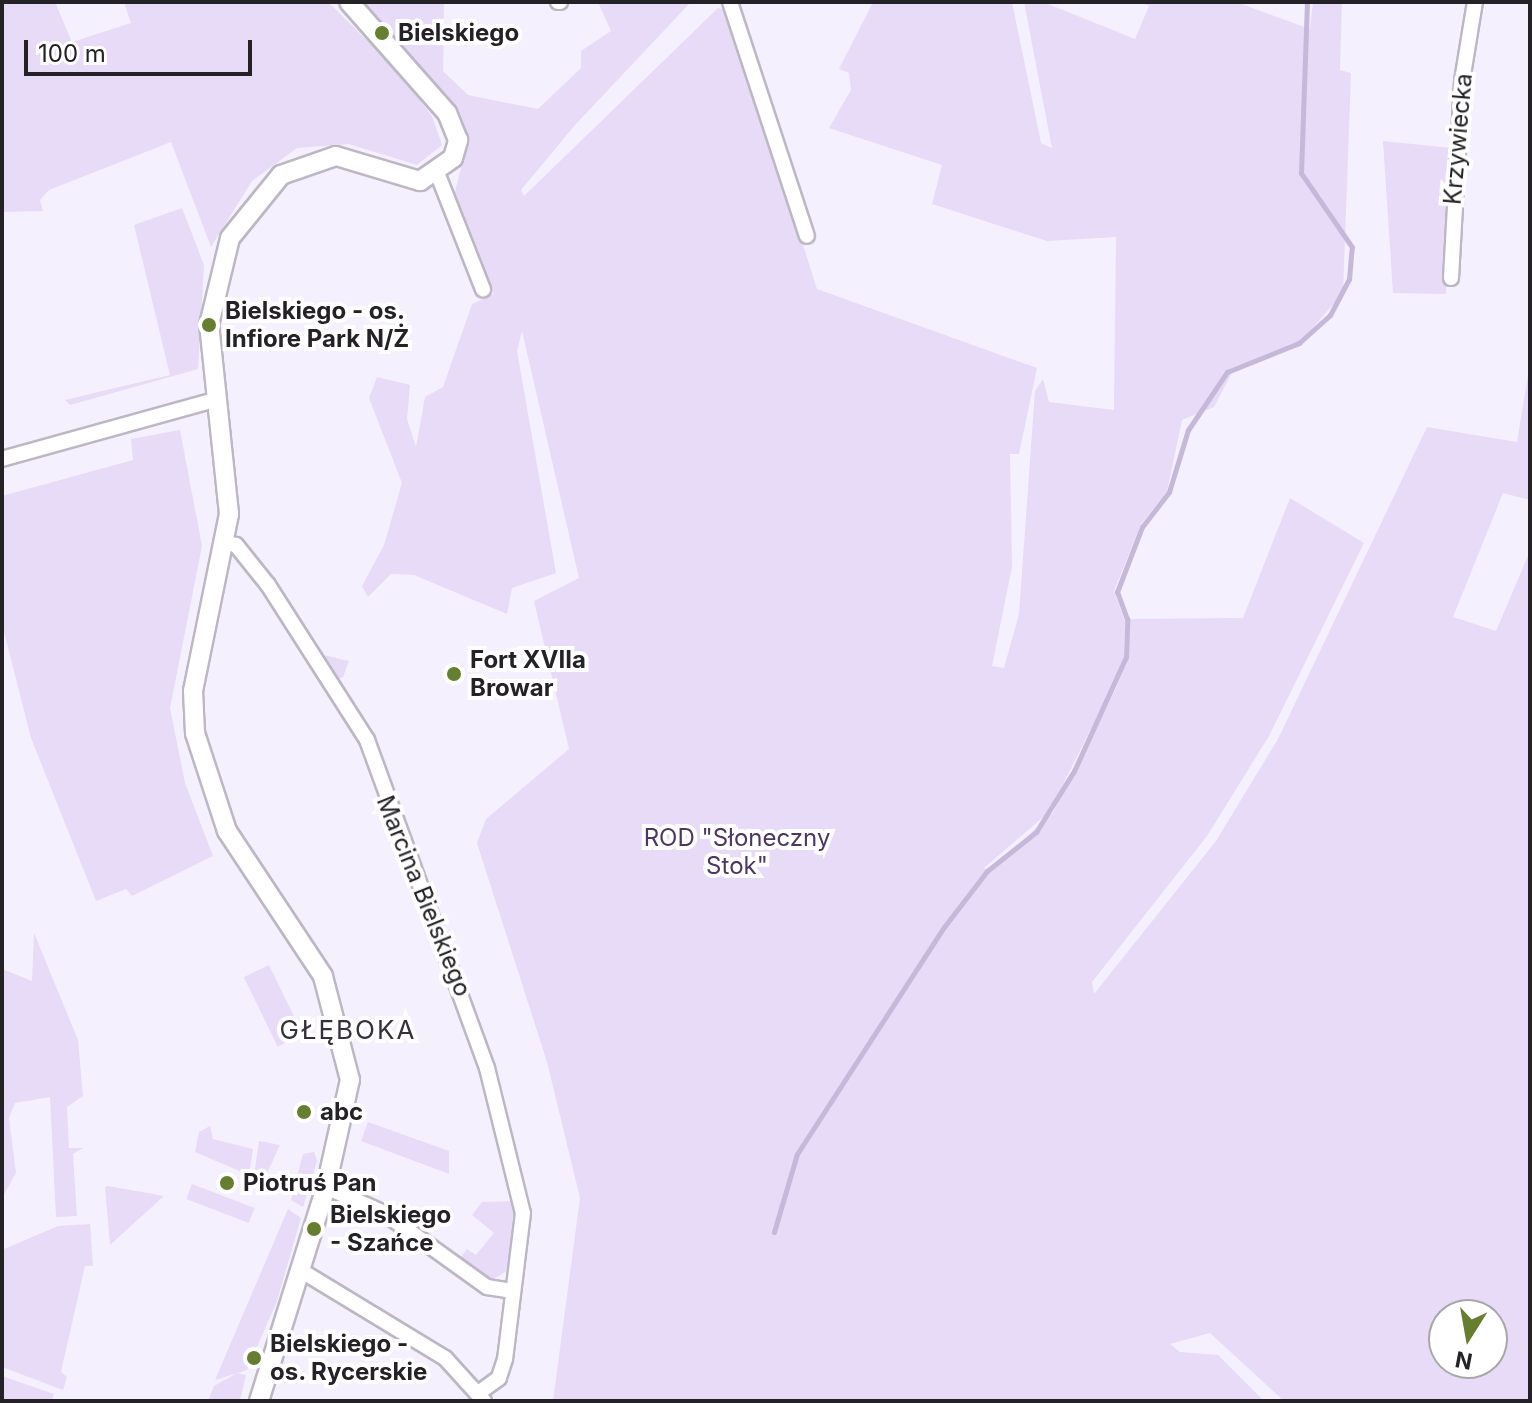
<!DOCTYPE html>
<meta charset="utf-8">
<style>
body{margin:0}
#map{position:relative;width:1532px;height:1403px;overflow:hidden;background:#f5f0fd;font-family:Inter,sans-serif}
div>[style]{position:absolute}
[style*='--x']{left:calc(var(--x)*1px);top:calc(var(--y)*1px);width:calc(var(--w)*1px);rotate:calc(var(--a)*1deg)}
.green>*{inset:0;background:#e7dbf7;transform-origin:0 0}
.stream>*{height:5px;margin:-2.5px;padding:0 2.5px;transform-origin:2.5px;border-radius:2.5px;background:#c6b8d8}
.roads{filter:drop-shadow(2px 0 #bdb7c4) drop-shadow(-2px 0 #bdb7c4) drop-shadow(0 2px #bdb7c4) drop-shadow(0 -2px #bdb7c4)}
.minor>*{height:14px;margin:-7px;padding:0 7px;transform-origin:7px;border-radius:7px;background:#fff}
.tertiary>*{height:18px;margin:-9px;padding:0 9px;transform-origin:9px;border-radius:9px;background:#fff}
.dots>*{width:22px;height:22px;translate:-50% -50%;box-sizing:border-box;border:4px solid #fff;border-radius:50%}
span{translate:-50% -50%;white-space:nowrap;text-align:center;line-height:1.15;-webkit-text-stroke:8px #fff;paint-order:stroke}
.poi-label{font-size:24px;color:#242226;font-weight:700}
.left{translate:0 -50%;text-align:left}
.street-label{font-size:24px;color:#242226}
.park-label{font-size:24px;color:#4c3763}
.neighbourhood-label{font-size:26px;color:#35313b;letter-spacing:2px}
.frame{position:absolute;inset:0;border:4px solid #242226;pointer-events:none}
.north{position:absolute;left:1428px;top:1299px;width:80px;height:80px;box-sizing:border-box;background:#fff;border:2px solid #a7a7a8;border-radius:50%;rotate:191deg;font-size:22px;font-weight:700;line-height:32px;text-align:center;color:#242226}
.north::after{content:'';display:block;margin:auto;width:28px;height:36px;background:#667e30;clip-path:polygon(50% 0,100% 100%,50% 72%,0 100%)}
.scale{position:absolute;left:24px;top:40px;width:228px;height:36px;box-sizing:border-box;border:4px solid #242226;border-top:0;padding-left:10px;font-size:24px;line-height:28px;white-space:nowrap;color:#242226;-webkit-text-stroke:6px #fff;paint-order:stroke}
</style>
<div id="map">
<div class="green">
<div style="clip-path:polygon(2px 2px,55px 2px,72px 42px,131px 23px,124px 2px,328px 2px,395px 68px,432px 116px,442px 145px,417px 165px,349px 144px,297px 148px,252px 181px,211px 247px,171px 142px,49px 190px,40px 200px,43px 211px,2px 212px)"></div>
<div style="clip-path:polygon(evenodd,362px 2px,444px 2px,443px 71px,468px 95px,538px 109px,581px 68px,581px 51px,611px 31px,598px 2px,691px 2px,575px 125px,521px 190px,524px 196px,718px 8px,729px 11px,817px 289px,1037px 368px,1019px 454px,1010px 454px,1012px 567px,992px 666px,1004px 668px,1019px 614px,1035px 391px,1043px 379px,1049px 402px,1114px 410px,1116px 237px,1047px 241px,932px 204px,942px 165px,829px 128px,851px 90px,849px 73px,839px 69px,873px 2px,1012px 2px,1041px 143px,1052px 148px,1024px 2px,1043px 2px,1135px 39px,1149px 6px,1140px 2px,1236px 2px,1310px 29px,1313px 2px,1342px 2px,1340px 70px,1351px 73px,1343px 293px,1298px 345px,1235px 367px,1214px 407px,1182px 420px,1167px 491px,1141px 524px,1114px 591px,1125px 621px,1124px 657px,1112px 687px,1049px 812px,984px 868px,989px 871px,1053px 813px,1116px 688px,1128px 658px,1130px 619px,1243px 618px,1290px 498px,1364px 543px,1269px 736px,1207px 836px,1092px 982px,1094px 994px,1216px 841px,1278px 739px,1427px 427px,1517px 442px,1530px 363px,1530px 500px,1503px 493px,1453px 617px,1496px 631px,1530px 551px,1530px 1401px,1284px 1401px,1210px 1333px,1170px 1344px,1180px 1352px,1218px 1355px,1264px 1401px,553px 1401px,580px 1198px,547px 1062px,477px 843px,486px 819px,569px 749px,534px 601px,579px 578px,522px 331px,517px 351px,556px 573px,512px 588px,507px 614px,414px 575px,391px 574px,368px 597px,362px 586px,384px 545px,402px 483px,369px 398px,377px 377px,410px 385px,407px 419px,416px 447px,425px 397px,443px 387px,472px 304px,494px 294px,454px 196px,467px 144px,460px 115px,362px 2px,1444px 1315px,1492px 1315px,1492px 1363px,1444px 1363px,1444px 1315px)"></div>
<div style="clip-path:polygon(1383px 141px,1451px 148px,1446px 294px,1393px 293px)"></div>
<div style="clip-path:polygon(182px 208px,204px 265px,198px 369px,70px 405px,65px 400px,170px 375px,134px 225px)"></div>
<div style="clip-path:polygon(180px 430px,202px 546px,170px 708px,185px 783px,213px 856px,132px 896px,126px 889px,96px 901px,31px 738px,2px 624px,2px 496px,133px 460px,131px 439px)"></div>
<div style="clip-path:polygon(320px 654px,349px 661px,343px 677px,338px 679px)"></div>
<div style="clip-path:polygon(34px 933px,78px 1040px,83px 1096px,67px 1107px,69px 1148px,83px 1148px,73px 1154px,77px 1216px,56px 1217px,50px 1097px,15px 1103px,9px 1118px,16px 1173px,2px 1198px,2px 969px,32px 981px)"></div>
<div style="left:269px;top:965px;width:77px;height:28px;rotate:64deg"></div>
<div style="clip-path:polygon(368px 1122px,449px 1151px,449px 1174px,361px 1141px)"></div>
<div style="clip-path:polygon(210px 1126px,213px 1139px,253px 1149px,249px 1175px,195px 1152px,199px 1132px)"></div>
<div style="clip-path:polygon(259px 1141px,280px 1145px,263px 1182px,254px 1175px)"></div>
<div style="clip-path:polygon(314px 1152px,317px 1161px,303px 1207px,291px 1200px,303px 1154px)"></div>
<div style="left:192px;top:1184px;width:67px;height:16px;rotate:21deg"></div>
<div style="clip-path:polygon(105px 1187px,108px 1186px,164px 1196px,110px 1245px)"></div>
<div style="clip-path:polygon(514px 1201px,510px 1269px,490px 1281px,458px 1261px,467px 1249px,476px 1255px,494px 1233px,472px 1215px,482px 1202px)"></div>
<div style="clip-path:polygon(288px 1209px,301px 1218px,277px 1301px,247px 1370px,215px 1380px)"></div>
<div style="clip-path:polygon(90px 1224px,93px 1266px,85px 1266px,61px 1372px,67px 1377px,63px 1390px,2px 1367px,2px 1250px,58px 1226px)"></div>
<div style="clip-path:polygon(237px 1373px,246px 1375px,240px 1401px,208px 1401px,214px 1386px)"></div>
<div style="clip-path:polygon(2px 1376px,54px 1394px,52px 1401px,2px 1401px)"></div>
</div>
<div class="stream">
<div style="--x:774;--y:1232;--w:81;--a:-73.6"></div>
<div style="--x:797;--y:1154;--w:270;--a:-57.1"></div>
<div style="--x:944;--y:927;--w:71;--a:-52.5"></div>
<div style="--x:987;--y:871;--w:63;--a:-38.5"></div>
<div style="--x:1036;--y:832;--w:72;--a:-58.1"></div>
<div style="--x:1074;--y:771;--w:125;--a:-65.5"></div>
<div style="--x:1126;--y:657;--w:38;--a:-88"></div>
<div style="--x:1127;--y:619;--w:29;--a:-110"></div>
<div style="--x:1117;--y:592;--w:70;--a:-69"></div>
<div style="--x:1142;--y:527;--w:44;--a:-52.4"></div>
<div style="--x:1169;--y:492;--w:65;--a:-73"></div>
<div style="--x:1188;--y:430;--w:70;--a:-56.1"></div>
<div style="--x:1227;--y:372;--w:78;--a:-21.9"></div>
<div style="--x:1299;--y:343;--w:42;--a:-42.1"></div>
<div style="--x:1330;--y:315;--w:41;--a:-62.2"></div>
<div style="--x:1349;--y:279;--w:32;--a:-85"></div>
<div style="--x:1352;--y:247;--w:90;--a:-124.6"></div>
<div style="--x:1301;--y:173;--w:171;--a:-88"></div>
</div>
<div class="roads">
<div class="minor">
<div style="--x:558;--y:2;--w:2;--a:0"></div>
<div style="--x:730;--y:2;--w:246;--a:71.8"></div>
<div style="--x:438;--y:175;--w:123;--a:68.5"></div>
<div style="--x:1451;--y:278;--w:197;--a:-86.8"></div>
<div style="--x:1462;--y:81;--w:80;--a:-80.7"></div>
<div style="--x:2;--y:459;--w:221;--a:-15.5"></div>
<div style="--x:225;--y:543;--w:11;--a:10"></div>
<div style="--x:236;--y:545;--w:51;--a:51.3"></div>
<div style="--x:268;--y:585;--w:184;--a:57.4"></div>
<div style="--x:367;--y:740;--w:349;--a:69.9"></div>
<div style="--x:487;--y:1068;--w:149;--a:76.1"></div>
<div style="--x:523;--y:1213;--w:147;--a:97"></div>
<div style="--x:505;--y:1359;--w:20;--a:108"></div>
<div style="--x:499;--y:1378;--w:24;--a:144"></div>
<div style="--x:326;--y:1187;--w:64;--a:24.1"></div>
<div style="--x:384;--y:1213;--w:127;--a:35.7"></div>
<div style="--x:487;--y:1287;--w:25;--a:9"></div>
<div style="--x:300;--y:1270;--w:170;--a:31.3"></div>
<div style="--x:445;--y:1358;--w:58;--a:47.8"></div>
</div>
<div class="tertiary">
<div style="--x:259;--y:1401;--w:224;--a:-72.6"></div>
<div style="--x:326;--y:1187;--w:110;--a:-77.4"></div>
<div style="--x:350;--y:1080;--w:107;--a:-104.6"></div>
<div style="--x:323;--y:976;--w:174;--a:-123.5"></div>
<div style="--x:227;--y:831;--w:103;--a:-108.1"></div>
<div style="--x:195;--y:733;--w:42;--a:-92.7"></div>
<div style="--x:193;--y:691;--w:181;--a:-78.5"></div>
<div style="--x:229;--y:514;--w:190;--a:-96"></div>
<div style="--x:209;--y:325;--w:89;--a:-76.4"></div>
<div style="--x:230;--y:238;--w:81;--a:-51"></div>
<div style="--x:281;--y:175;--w:58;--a:-19.1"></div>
<div style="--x:336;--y:156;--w:88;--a:16.6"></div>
<div style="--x:420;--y:181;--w:40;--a:-34.9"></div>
<div style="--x:453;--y:158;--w:19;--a:-74"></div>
<div style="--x:458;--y:140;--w:29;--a:-112"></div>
<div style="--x:447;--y:113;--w:148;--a:-131.4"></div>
</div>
</div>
<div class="dots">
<div style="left:382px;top:33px;background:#667e30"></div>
<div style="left:209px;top:325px;background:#667e30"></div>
<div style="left:454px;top:674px;background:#667e30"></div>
<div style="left:304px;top:1112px;background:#667e30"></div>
<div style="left:227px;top:1183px;background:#667e30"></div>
<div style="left:314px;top:1229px;background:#667e30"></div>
<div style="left:254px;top:1358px;background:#667e30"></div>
</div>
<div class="poi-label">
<span class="left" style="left:398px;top:33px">Bielskiego</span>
<span class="left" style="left:225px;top:325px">Bielskiego - os.<br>Infiore Park N/Ż</span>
<span class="left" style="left:470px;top:674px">Fort XVIIa<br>Browar</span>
<span class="left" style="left:320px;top:1112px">abc</span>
<span class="left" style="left:243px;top:1183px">Piotruś Pan</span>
<span class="left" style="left:330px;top:1229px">Bielskiego<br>- Szańce</span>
<span class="left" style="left:270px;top:1358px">Bielskiego -<br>os. Rycerskie</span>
</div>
<div class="street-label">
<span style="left:1458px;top:139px;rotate:-85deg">Krzywiecka</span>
<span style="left:424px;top:896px;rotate:68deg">Marcina Bielskiego</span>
</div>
<div class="park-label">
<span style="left:737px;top:852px">ROD "Słoneczny<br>Stok"</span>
</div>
<div class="neighbourhood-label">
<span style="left:348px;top:1030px">GŁĘBOKA</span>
</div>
<div class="frame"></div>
<div class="north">N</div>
<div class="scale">100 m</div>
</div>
